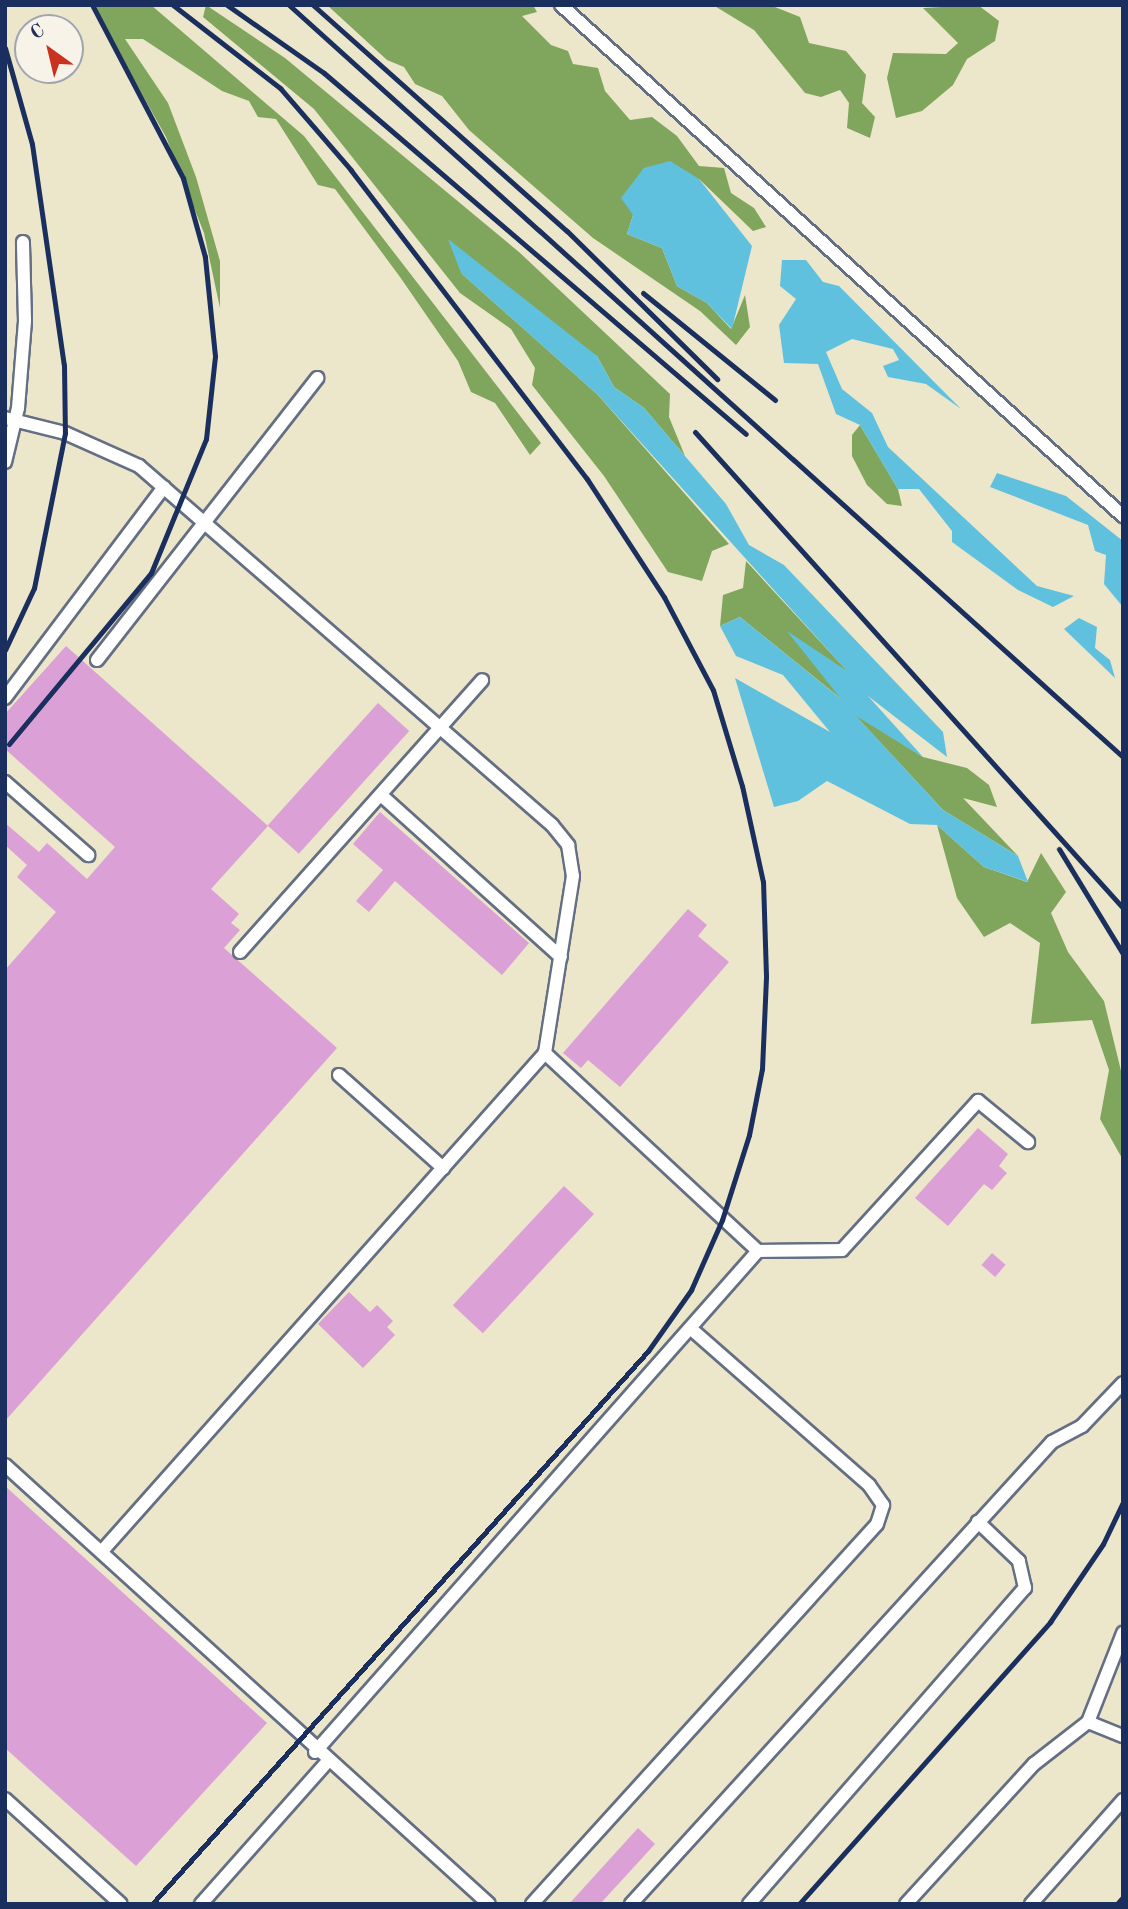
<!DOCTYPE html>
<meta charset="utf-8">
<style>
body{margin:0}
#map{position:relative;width:1128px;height:1909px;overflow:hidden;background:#ece6ca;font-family:"Old Standard TT",serif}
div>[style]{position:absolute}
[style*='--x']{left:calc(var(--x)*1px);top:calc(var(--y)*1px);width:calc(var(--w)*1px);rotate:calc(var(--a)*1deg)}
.forest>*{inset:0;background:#80a65d}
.water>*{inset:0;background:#60c1de}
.building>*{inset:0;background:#dba0d6;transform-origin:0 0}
.roads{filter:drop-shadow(2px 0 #646f84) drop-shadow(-2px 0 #646f84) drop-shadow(0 2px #646f84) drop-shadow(0 -2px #646f84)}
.service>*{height:12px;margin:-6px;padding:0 6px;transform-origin:6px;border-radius:6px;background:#fff}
.rail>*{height:5px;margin:-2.5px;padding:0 2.5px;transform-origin:2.5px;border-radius:2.5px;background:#1b2f5e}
span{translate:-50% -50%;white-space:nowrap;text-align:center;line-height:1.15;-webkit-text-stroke:7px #f7f3e8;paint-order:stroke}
.frame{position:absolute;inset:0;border:7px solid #1b2f5e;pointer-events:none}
.north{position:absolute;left:14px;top:14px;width:70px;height:70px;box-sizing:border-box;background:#f7f3e8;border:2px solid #9fa5b1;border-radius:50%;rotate:326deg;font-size:19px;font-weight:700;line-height:28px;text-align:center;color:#1b2f5e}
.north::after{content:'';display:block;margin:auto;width:24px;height:32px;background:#c8321e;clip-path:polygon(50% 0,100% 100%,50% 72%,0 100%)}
</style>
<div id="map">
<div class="forest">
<div style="clip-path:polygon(92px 5px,151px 5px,304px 136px,541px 443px,530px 455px,495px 403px,471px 392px,458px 361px,400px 277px,335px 189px,318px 185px,276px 119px,258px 117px,249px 101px,222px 91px,143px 39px,125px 39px,168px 103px,196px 177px,220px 261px,220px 308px,204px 233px,166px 137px)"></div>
<div style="clip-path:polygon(206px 5px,285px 58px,519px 252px,670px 394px,669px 417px,685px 456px,644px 408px,614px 387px,597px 356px,461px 273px,598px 395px,729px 544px,712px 551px,702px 581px,668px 572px,604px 476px,532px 385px,535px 368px,511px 329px,460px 293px,314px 109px,203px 17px)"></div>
<div style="clip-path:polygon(327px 5px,533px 5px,537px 12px,522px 16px,551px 45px,568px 51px,573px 64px,598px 68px,605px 91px,630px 120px,652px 117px,677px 136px,699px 166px,724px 168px,731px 193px,754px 208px,766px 227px,753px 231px,699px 179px,633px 215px,627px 234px,662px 248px,677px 286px,707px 303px,731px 329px,745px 295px,750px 327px,736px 345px,700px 311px,593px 238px,469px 130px,442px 96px,415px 84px,404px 67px,387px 60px)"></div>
<div style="clip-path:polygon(713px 5px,770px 5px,800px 17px,809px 43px,846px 51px,866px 75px,862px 103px,875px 117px,870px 138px,847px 128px,849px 103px,840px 90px,821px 97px,805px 93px,754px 30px)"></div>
<div style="clip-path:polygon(978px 5px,999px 21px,995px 41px,967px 59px,953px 85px,922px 111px,896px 118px,887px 78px,893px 53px,946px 54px,958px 43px,923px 8px)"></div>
<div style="clip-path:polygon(860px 425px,898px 489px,902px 506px,887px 504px,867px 485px,852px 456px,852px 435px)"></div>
<div style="clip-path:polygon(746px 561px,850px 674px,790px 634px,845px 702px,740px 617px,720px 626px,723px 595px,743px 588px)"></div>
<div style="clip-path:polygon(853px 713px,923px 757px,967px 768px,989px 785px,997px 807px,963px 798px,1018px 856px,943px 810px)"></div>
<div style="clip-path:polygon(937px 825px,984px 867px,1027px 882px,1041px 853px,1066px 892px,1051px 913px,1068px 952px,1104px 1001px,1123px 1079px,1123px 1160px,1100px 1119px,1109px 1070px,1092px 1020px,1031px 1024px,1040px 943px,1010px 923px,984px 937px,957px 898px)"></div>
</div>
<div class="water">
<div style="clip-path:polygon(670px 161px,699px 179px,752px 246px,732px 329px,707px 303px,677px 286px,662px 248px,627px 234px,633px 215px,621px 198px,644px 168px)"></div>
<div style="clip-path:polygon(448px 239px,597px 356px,614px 387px,644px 408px,726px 504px,749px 545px,784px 565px,943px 732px,947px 757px,868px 696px,923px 757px,856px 716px,943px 810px,1018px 856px,1028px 882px,984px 867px,937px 825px,910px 824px,827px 781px,798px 801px,774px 807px,735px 678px,830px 732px,783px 675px,736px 656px,720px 626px,740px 617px,841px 699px,787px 631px,847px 671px,598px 395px,461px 273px)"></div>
<div style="clip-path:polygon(782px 260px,806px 260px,823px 282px,839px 286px,961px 409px,926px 384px,888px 377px,883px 366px,899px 360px,893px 349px,852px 339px,826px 352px,842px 389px,872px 413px,888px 447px,1037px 586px,1074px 596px,1053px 607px,1018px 590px,952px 542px,952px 531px,919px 489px,898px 489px,860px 425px,836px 414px,818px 364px,784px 363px,779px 325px,796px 299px,780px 286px)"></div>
<div style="clip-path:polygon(997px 473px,1066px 496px,1123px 541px,1123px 607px,1104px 584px,1106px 555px,1095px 551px,1088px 525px,990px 487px)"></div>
<div style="clip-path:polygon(1079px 618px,1097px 627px,1095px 648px,1110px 660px,1115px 678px,1064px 629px)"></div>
</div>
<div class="building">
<div style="clip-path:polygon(66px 646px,268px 826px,211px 889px,239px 914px,231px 923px,240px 930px,224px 948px,337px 1048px,5px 1421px,5px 970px,56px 912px,17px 877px,27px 865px,5px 845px,5px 823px,39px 852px,47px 843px,87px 879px,115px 847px,5px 749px,5px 714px)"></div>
<div style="left:378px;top:703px;width:42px;height:165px;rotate:42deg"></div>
<div style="clip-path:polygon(380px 812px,529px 943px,502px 975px,395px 881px,369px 912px,356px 901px,383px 870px,353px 844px)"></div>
<div style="clip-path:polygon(688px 909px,707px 925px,698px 936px,729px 962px,620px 1087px,588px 1060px,581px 1068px,563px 1053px)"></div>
<div style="clip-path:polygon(978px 1128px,1008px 1154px,999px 1166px,1007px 1173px,992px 1190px,984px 1184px,948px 1226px,915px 1198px)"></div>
<div style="left:564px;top:1186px;width:41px;height:163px;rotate:43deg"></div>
<div style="left:992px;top:1253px;width:18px;height:16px;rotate:41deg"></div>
<div style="clip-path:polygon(349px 1292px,370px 1312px,377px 1305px,393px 1321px,387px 1327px,395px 1335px,363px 1368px,318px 1324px)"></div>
<div style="clip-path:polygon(5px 1486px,267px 1723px,136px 1866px,5px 1748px)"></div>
<div style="clip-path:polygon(638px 1828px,655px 1844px,600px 1904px,569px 1904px)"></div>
</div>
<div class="roads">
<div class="service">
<div style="--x:561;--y:5;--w:760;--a:42.28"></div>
<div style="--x:5;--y:418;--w:62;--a:14"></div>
<div style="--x:65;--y:433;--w:81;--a:24"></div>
<div style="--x:139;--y:466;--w:547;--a:41"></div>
<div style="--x:552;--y:825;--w:26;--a:51"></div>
<div style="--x:568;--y:845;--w:31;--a:81"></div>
<div style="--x:573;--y:876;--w:179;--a:99"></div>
<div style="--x:545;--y:1053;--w:667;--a:131.65"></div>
<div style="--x:5;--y:462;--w:56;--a:-76.5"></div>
<div style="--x:18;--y:408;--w:87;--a:-85.4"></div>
<div style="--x:25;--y:321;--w:79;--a:-91.5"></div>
<div style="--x:97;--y:660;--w:358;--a:-52"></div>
<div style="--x:5;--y:698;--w:264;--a:-53"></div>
<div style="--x:5;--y:782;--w:111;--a:41.3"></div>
<div style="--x:381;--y:795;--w:242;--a:42"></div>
<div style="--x:240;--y:952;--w:364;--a:-48.3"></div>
<div style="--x:339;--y:1075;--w:140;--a:41.8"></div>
<div style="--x:758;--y:1251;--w:84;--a:-0.7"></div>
<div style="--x:842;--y:1250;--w:202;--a:-47.6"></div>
<div style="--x:978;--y:1101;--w:65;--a:39.4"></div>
<div style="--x:5;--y:1465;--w:653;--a:42.21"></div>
<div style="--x:1088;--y:1722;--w:96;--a:-68.5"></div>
<div style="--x:315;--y:1752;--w:669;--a:-48.52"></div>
<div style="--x:758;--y:1251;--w:291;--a:-137.1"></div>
<div style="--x:5;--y:1799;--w:156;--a:42.2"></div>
<div style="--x:201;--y:1904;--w:190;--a:-48.4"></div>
<div style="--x:532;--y:1904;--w:513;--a:-47.76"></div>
<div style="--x:877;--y:1524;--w:20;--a:-72"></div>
<div style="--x:883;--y:1505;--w:24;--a:-125"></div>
<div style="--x:869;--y:1485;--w:238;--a:-138.7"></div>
<div style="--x:631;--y:1904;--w:625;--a:-47.66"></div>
<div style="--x:1052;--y:1442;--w:34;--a:-28"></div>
<div style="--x:1082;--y:1426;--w:59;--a:-46.4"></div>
<div style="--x:749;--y:1904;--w:420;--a:-48.9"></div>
<div style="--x:1025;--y:1588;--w:28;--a:-103"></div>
<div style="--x:1019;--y:1561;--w:57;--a:-136.4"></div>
<div style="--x:906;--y:1904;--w:190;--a:-47.6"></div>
<div style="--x:1034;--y:1764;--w:68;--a:-37.9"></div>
<div style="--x:1088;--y:1722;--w:38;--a:22"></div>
<div style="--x:1031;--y:1904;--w:139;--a:-48.5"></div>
</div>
</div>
<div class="rail">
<div style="--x:227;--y:5;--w:118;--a:35"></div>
<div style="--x:324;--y:73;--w:555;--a:40.55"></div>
<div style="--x:289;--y:5;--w:1123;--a:42.04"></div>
<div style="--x:313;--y:5;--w:340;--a:41.7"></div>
<div style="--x:567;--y:231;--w:211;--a:44.6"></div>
<div style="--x:5;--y:48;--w:100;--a:74.3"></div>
<div style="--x:32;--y:144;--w:223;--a:81.8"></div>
<div style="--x:64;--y:365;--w:68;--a:89.2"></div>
<div style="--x:65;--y:433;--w:158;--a:101.3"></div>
<div style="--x:34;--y:588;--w:68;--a:115.1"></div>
<div style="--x:643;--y:293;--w:170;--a:39"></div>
<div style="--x:695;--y:432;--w:640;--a:48.04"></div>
<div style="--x:9;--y:744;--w:222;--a:-50.3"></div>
<div style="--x:151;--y:573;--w:145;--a:-67.7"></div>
<div style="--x:206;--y:439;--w:83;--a:-83.8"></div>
<div style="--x:215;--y:356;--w:100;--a:-95.8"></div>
<div style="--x:205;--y:257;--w:82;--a:-105.6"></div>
<div style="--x:183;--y:178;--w:195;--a:-117.7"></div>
<div style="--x:1059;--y:849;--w:123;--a:58.6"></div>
<div style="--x:152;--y:1904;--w:743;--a:-48.11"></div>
<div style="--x:648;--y:1351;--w:75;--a:-54.8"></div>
<div style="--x:691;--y:1290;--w:77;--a:-66.1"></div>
<div style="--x:722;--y:1220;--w:89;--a:-72.4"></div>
<div style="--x:749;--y:1135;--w:67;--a:-78.9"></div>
<div style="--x:762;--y:1069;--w:93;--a:-87.5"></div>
<div style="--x:766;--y:976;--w:94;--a:-91.8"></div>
<div style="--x:763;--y:882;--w:98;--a:-102.3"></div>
<div style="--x:742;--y:786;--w:100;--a:-106.8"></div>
<div style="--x:713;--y:690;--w:105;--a:-117.8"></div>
<div style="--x:664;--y:597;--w:141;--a:-123.1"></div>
<div style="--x:587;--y:479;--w:389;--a:-127.4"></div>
<div style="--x:351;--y:170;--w:108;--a:-130.9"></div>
<div style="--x:280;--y:88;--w:135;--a:-142.2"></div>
<div style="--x:799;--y:1904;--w:378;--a:-48.3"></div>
<div style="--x:1050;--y:1622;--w:94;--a:-55.8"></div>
<div style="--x:1103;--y:1544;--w:47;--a:-64.5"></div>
<div style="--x:1117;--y:1904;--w:9;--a:-49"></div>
</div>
<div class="frame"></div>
<div class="north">С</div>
</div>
